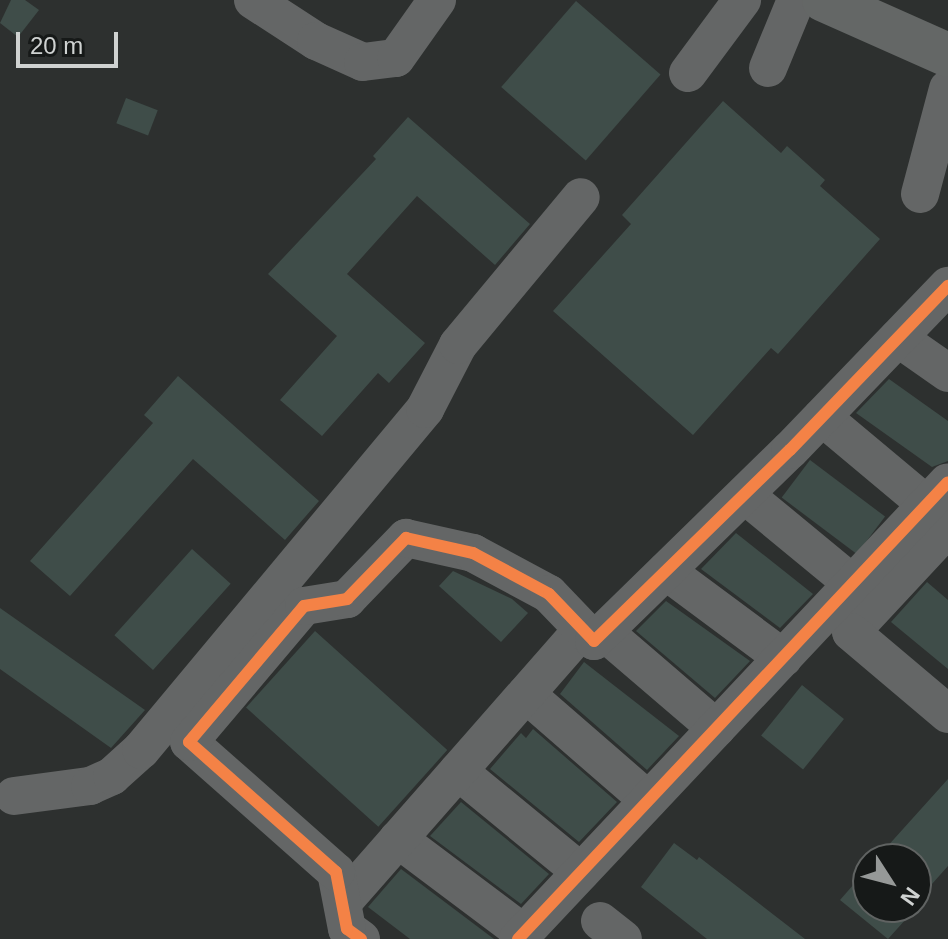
<!DOCTYPE html>
<style>
body{margin:0}
#map{position:relative;width:948px;height:939px;overflow:hidden;background:#2d302f;font-family:Arial,sans-serif}
div>[style]{position:absolute}
[style*='--x']{left:calc(var(--x)*1px);top:calc(var(--y)*1px);width:calc(var(--w)*1px);rotate:calc(var(--a)*1deg)}
.building>*{inset:0;background:#3f4d49;transform-origin:0 0}
.minor>*{height:38px;margin:-19px;padding:0 19px;transform-origin:19px;border-radius:19px;background:#646666}
.major>*{height:44px;margin:-22px;padding:0 22px;transform-origin:22px;border-radius:22px;background:#646766}
.cycleway>*{height:12px;margin:-6px;padding:0 6px;transform-origin:6px;border-radius:6px;background:#f48246}
span{translate:-50% -50%;white-space:nowrap;text-align:center;line-height:1.15;-webkit-text-stroke:6px #161918;paint-order:stroke}
.north{position:absolute;left:852px;top:843px;width:80px;height:80px;box-sizing:border-box;background:#161918;border:2px solid #606362;border-radius:50%;rotate:126deg;font-size:22px;font-weight:700;line-height:32px;text-align:center;color:#cfd2d1}
.north::after{content:'';display:block;margin:auto;width:28px;height:36px;background:#969998;clip-path:polygon(50% 0,100% 100%,50% 72%,0 100%)}
.scale{position:absolute;left:16px;top:32px;width:102px;height:36px;box-sizing:border-box;border:4px solid #cfd2d1;border-top:0;padding-left:10px;font-size:24px;line-height:28px;white-space:nowrap;color:#cfd2d1;-webkit-text-stroke:6px #161918;paint-order:stroke}
</style>
<div id="map">
<div class="building">
<div style="clip-path:polygon(11px 0,25px 0,39px 10px,18px 37px,0 23px)"></div>
<div style="left:576px;top:1px;width:112px;height:114px;rotate:41deg"></div>
<div style="left:126px;top:98px;width:34px;height:27px;rotate:21deg"></div>
<div style="clip-path:polygon(723px 101px,781px 153px,787px 146px,825px 180px,820px 186px,880px 239px,778px 354px,771px 348px,693px 435px,553px 311px,631px 224px,622px 215px)"></div>
<div style="clip-path:polygon(408px 117px,530px 224px,495px 265px,417px 196px,347px 274px,425px 343px,389px 383px,378px 373px,322px 436px,280px 400px,337px 336px,268px 274px,376px 159px,373px 156px)"></div>
<div style="clip-path:polygon(178px 376px,319px 501px,285px 540px,193px 459px,70px 596px,30px 561px,153px 423px,144px 415px)"></div>
<div style="clip-path:polygon(889px 379px,948px 421px,948px 461px,932px 467px,856px 413px)"></div>
<div style="left:810px;top:460px;width:94px;height:47px;rotate:37deg"></div>
<div style="clip-path:polygon(736px 533px,813px 594px,780px 628px,701px 569px)"></div>
<div style="left:192px;top:549px;width:52px;height:116px;rotate:42deg"></div>
<div style="clip-path:polygon(453px 571px,512px 599px,528px 613px,501px 642px,439px 586px)"></div>
<div style="clip-path:polygon(927px 582px,948px 600px,948px 669px,891px 622px)"></div>
<div style="clip-path:polygon(666px 601px,750px 661px,715px 698px,636px 631px)"></div>
<div style="clip-path:polygon(0 608px,145px 710px,111px 748px,0 669px)"></div>
<div style="left:315px;top:631px;width:178px;height:103px;rotate:42deg"></div>
<div style="clip-path:polygon(584px 662px,679px 736px,647px 770px,560px 694px)"></div>
<div style="left:802px;top:685px;width:54px;height:65px;rotate:39deg"></div>
<div style="clip-path:polygon(533px 729px,617px 802px,579px 842px,490px 769px,521px 733px,526px 738px)"></div>
<div style="clip-path:polygon(948px 779px,948px 866px,916px 902px,916px 859px,876px 859px)"></div>
<div style="clip-path:polygon(461px 802px,549px 874px,521px 904px,430px 836px)"></div>
<div style="clip-path:polygon(674px 843px,697px 860px,699px 857px,805px 939px,707px 939px,641px 887px)"></div>
<div style="clip-path:polygon(868px 868px,868px 907px,915px 909px,888px 939px,840px 900px)"></div>
<div style="clip-path:polygon(401px 869px,494px 939px,410px 939px,368px 907px)"></div>
</div>
<div class="minor">
<div style="--x:253;--y:0;--w:75;--a:33.1"></div>
<div style="--x:316;--y:41;--w:51;--a:24.1"></div>
<div style="--x:363;--y:62;--w:33;--a:-7"></div>
<div style="--x:396;--y:58;--w:71;--a:-54.7"></div>
<div style="--x:768;--y:68;--w:74;--a:-67.6"></div>
<div style="--x:688;--y:73;--w:91;--a:-53.5"></div>
<div style="--x:920;--y:194;--w:109;--a:-75.1"></div>
<div style="--x:898;--y:338;--w:61;--a:35"></div>
<div style="--x:822;--y:417;--w:136;--a:39.9"></div>
<div style="--x:745;--y:495;--w:140;--a:39.5"></div>
<div style="--x:948;--y:528;--w:142;--a:133"></div>
<div style="--x:851;--y:632;--w:127;--a:40.2"></div>
<div style="--x:666;--y:571;--w:146;--a:36.6"></div>
<div style="--x:604;--y:632;--w:148;--a:40.6"></div>
<div style="--x:526;--y:694;--w:162;--a:41"></div>
<div style="--x:458;--y:771;--w:159;--a:39.4"></div>
<div style="--x:14;--y:796;--w:77;--a:-7.5"></div>
<div style="--x:90;--y:786;--w:24;--a:-24"></div>
<div style="--x:112;--y:776;--w:39;--a:-42"></div>
<div style="--x:141;--y:750;--w:444;--a:-50.2"></div>
<div style="--x:425;--y:409;--w:72;--a:-62.7"></div>
<div style="--x:458;--y:345;--w:192;--a:-50.3"></div>
<div style="--x:398;--y:839;--w:156;--a:36.9"></div>
<div style="--x:343;--y:902;--w:363;--a:-48.7"></div>
<div style="--x:600;--y:921;--w:29;--a:38"></div>
<div style="--x:361;--y:939;--w:17;--a:-144"></div>
<div style="--x:347;--y:929;--w:58;--a:-100.9"></div>
<div style="--x:336;--y:872;--w:196;--a:-138.5"></div>
<div style="--x:189;--y:742;--w:178;--a:-49.8"></div>
<div style="--x:304;--y:606;--w:44;--a:-9.2"></div>
<div style="--x:347;--y:599;--w:85;--a:-46"></div>
<div style="--x:406;--y:538;--w:69;--a:12.6"></div>
<div style="--x:473;--y:553;--w:86;--a:28.3"></div>
<div style="--x:549;--y:594;--w:65;--a:46.2"></div>
<div style="--x:594;--y:641;--w:274;--a:-44.3"></div>
<div style="--x:790;--y:450;--w:228;--a:-46.1"></div>
<div style="--x:518;--y:939;--w:627;--a:-46.74"></div>
</div>
<div class="major">
<div style="--x:824;--y:0;--w:136;--a:23.9"></div>
</div>
<div class="cycleway">
<div style="--x:361;--y:939;--w:17;--a:-144"></div>
<div style="--x:347;--y:929;--w:58;--a:-100.9"></div>
<div style="--x:336;--y:872;--w:196;--a:-138.5"></div>
<div style="--x:189;--y:742;--w:178;--a:-49.8"></div>
<div style="--x:304;--y:606;--w:44;--a:-9.2"></div>
<div style="--x:347;--y:599;--w:85;--a:-46"></div>
<div style="--x:406;--y:538;--w:69;--a:12.6"></div>
<div style="--x:473;--y:553;--w:86;--a:28.3"></div>
<div style="--x:549;--y:594;--w:65;--a:46.2"></div>
<div style="--x:594;--y:641;--w:274;--a:-44.3"></div>
<div style="--x:790;--y:450;--w:228;--a:-46.1"></div>
<div style="--x:518;--y:939;--w:627;--a:-46.74"></div>
</div>
<div class="north">N</div>
<div class="scale">20 m</div>
</div>
